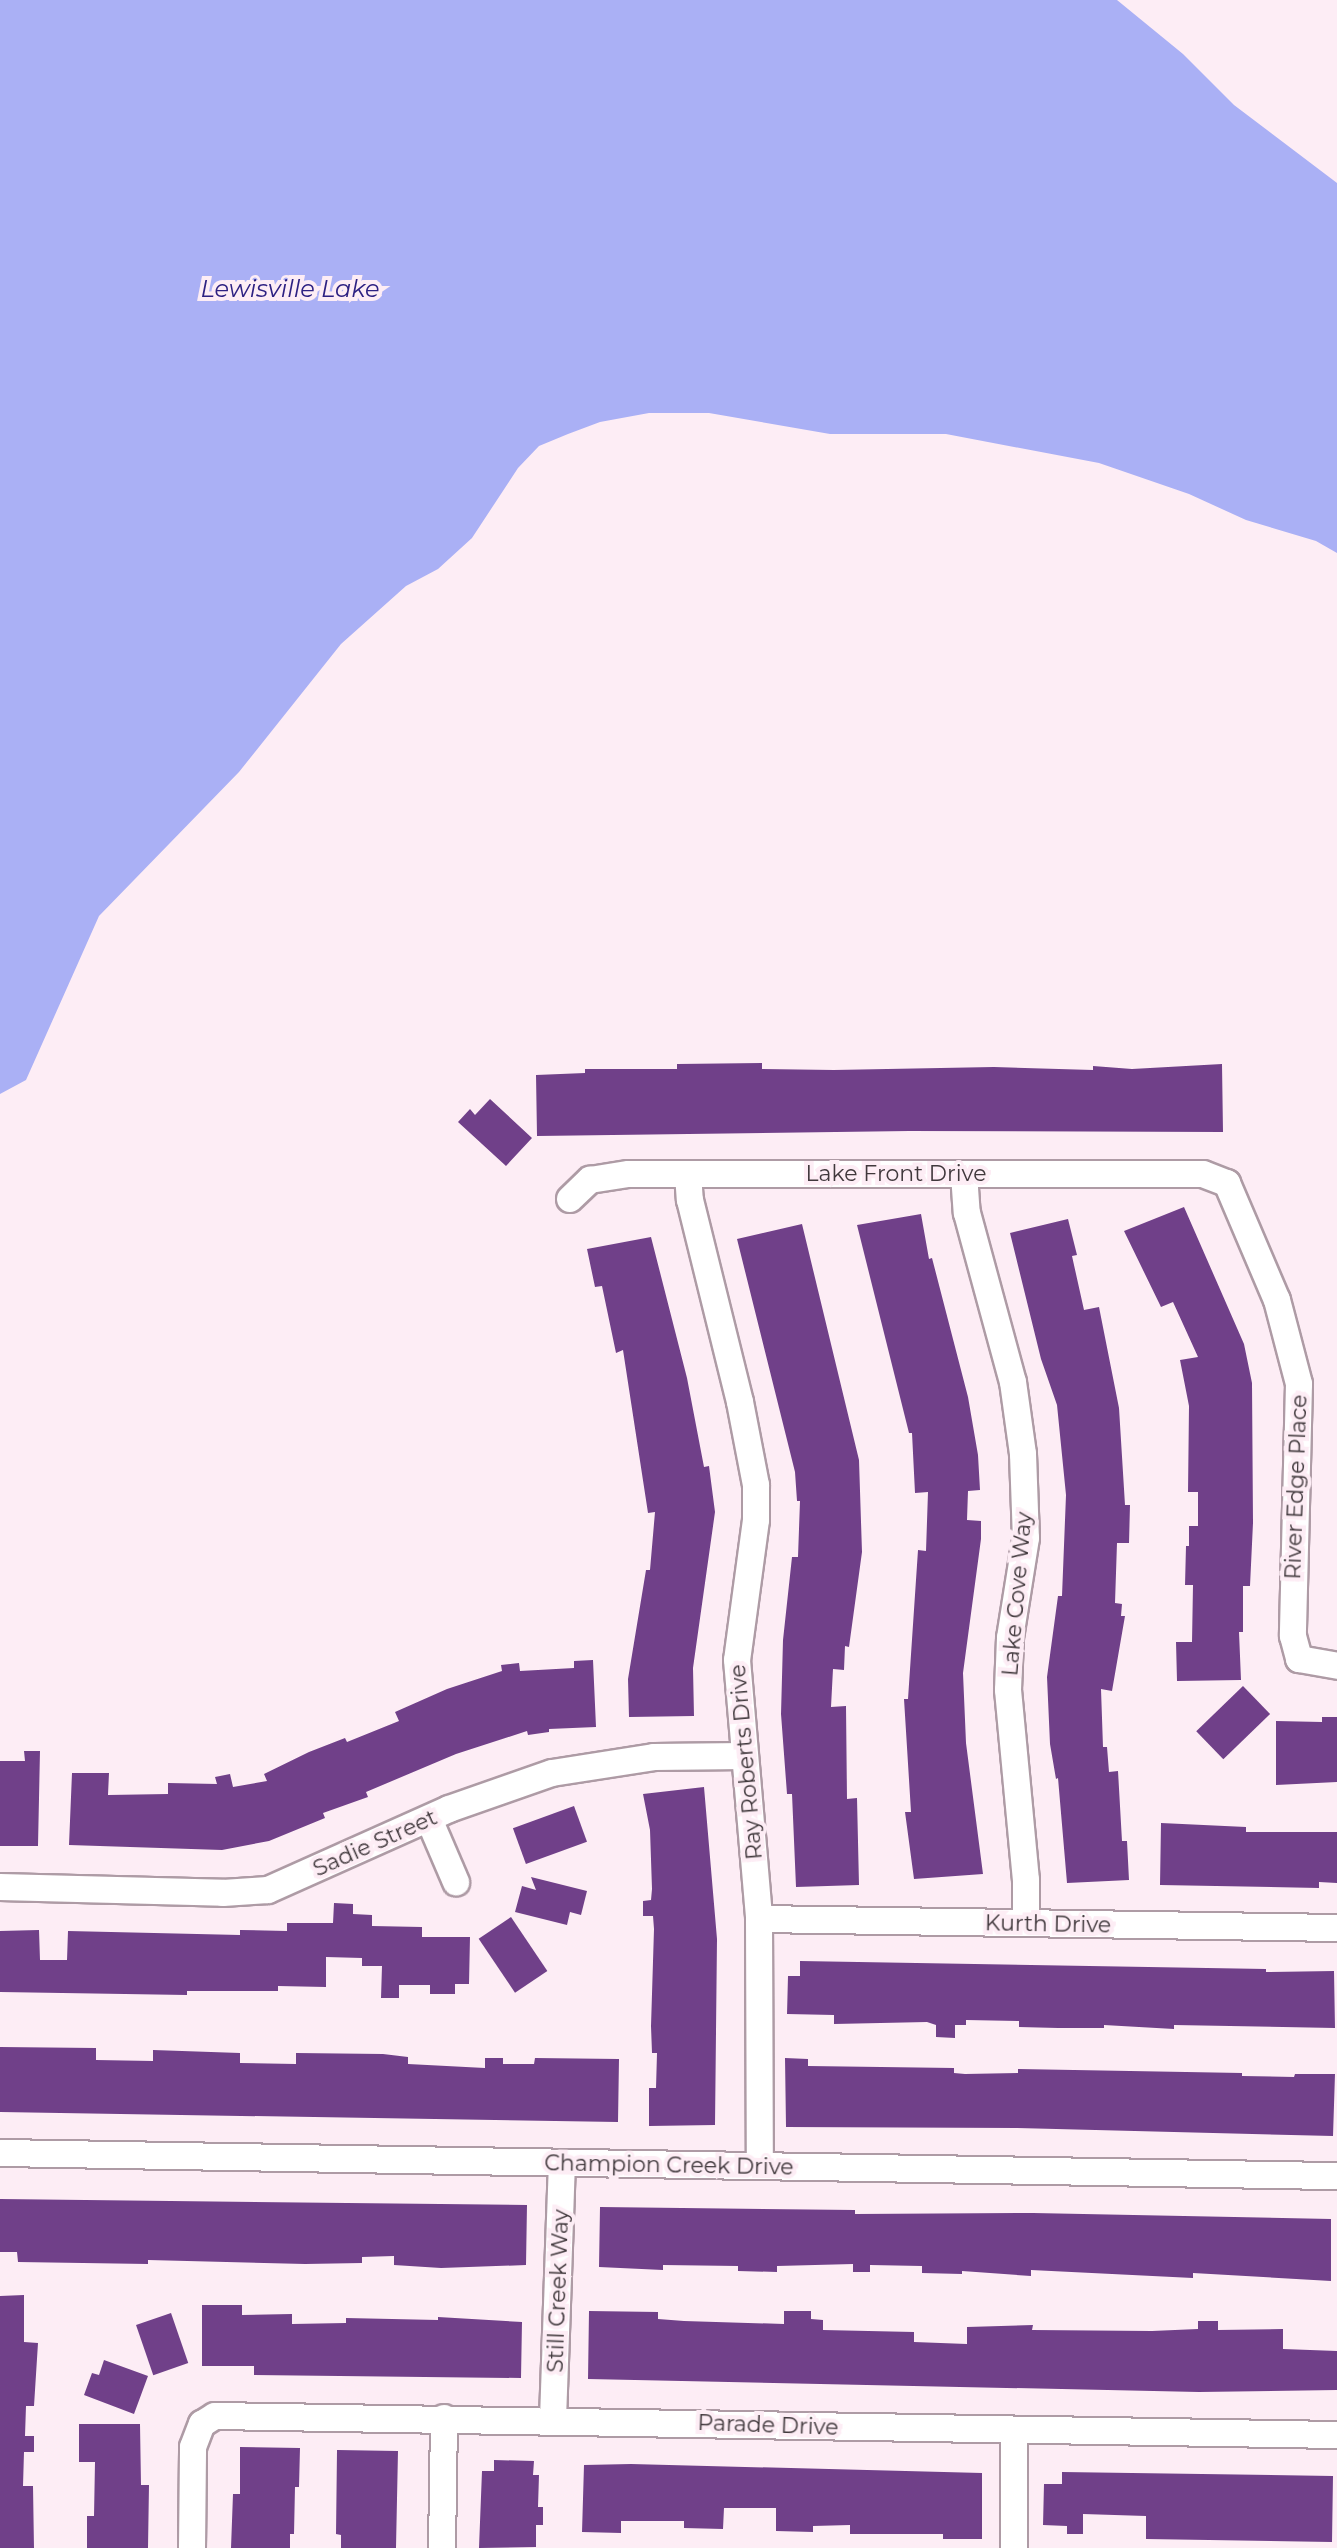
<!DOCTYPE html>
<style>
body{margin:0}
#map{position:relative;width:1337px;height:2548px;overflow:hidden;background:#fdedf5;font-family:Montserrat,sans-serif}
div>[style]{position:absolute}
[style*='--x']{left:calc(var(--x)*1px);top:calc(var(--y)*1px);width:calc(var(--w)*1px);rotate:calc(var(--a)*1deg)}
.water>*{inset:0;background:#aab0f5}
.building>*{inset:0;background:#704089;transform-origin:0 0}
.roads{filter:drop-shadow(2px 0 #ae9ba5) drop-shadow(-2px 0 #ae9ba5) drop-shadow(0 2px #ae9ba5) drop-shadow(0 -2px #ae9ba5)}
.minor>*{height:26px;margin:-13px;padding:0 13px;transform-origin:13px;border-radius:13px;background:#fff}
span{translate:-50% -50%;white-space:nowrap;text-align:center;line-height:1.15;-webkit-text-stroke:8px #fdedf5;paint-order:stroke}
.street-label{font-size:22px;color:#40383c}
.water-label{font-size:24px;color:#2d2182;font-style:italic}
</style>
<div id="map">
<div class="water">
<div style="clip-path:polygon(0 0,1117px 0,1183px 54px,1234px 105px,1337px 183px,1337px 553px,1316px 541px,1246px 520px,1189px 494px,1099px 463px,946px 434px,830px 434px,709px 413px,649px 413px,600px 422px,568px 434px,539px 446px,518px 468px,472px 538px,438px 569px,406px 586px,341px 644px,239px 772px,99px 916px,26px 1080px,0 1094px)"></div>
</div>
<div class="building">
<div style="clip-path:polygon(762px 1063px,762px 1069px,834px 1070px,994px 1067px,1093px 1070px,1093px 1066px,1132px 1069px,1222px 1064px,1223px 1132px,909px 1131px,537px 1136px,536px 1075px,585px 1073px,585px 1069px,677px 1069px,677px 1064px)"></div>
<div style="clip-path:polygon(490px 1099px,532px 1138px,506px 1166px,458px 1122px,470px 1109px,475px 1115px)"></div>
<div style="clip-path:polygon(1184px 1207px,1244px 1344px,1252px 1383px,1253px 1523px,1250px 1586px,1243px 1586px,1243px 1632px,1239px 1632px,1241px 1680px,1177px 1681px,1176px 1642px,1192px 1642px,1193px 1585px,1185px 1585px,1186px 1546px,1189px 1546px,1189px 1526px,1198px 1526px,1198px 1492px,1188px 1492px,1189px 1406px,1180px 1360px,1198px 1357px,1173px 1302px,1161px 1307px,1124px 1231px)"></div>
<div style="clip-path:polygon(921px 1214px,929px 1259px,932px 1258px,968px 1397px,978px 1455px,980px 1490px,968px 1491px,967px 1520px,981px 1521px,981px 1539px,963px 1673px,966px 1743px,983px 1874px,914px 1879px,905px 1812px,911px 1812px,904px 1699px,908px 1699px,918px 1550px,926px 1551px,928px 1492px,915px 1493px,912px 1433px,909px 1433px,857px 1225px)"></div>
<div style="clip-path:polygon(1068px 1219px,1077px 1255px,1072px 1256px,1084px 1310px,1099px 1307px,1119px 1408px,1125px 1505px,1130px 1505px,1129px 1543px,1117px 1543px,1115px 1603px,1122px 1604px,1121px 1616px,1125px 1616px,1112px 1691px,1101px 1689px,1103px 1747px,1107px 1747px,1109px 1772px,1118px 1771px,1122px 1841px,1127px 1841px,1129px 1880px,1067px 1883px,1058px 1778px,1056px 1779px,1050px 1744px,1047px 1677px,1058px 1596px,1062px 1596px,1066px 1495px,1057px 1405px,1041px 1359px,1010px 1233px)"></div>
<div style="clip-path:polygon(802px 1224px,859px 1460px,862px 1552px,849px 1647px,845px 1646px,844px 1670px,833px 1669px,831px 1707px,846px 1706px,847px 1799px,857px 1798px,859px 1885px,796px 1887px,792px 1794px,787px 1794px,781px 1714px,783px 1640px,792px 1557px,798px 1557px,800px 1501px,797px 1501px,795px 1472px,737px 1239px)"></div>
<div style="clip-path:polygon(651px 1237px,687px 1378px,704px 1467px,709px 1466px,715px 1512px,693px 1668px,694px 1716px,629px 1717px,628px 1679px,646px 1570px,650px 1570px,655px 1512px,648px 1513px,623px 1350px,616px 1353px,602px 1286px,595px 1287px,587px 1249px)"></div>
<div style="clip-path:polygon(593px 1660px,596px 1727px,549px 1729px,549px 1732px,528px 1735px,527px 1731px,456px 1754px,366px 1792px,368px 1797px,323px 1813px,325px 1818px,269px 1841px,222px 1850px,69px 1845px,72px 1773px,109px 1773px,108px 1795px,168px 1794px,168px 1783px,217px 1784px,215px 1777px,230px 1774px,233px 1787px,267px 1781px,264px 1774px,309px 1752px,345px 1738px,347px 1742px,399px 1721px,395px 1712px,447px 1689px,502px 1671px,501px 1665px,519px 1663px,520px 1671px,574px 1668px,574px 1661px)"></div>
<div style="left:1243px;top:1686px;width:39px;height:65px;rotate:46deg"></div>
<div style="clip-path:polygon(1322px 1717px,1337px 1717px,1337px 1782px,1276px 1785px,1276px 1721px,1322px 1722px)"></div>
<div style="clip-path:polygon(24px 1751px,40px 1751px,38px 1846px,0 1846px,0 1761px,25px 1761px)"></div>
<div style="clip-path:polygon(704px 1787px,717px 1939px,715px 2125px,649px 2126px,649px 2088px,656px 2088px,657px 2053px,652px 2053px,651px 2026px,654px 1929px,653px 1916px,643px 1916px,643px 1901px,651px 1900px,652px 1889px,650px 1830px,643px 1794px)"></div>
<div style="left:574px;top:1806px;width:38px;height:65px;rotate:70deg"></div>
<div style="clip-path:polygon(1161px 1823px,1246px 1827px,1246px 1832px,1337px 1832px,1337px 1883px,1319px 1882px,1319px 1888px,1160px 1885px)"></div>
<div style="clip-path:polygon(531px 1877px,587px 1891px,581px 1915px,570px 1912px,567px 1925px,515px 1912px,522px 1886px,536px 1890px)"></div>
<div style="clip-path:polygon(334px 1903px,353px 1904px,353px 1914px,372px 1915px,372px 1926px,422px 1927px,422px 1937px,470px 1937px,469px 1984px,455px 1984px,455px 1994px,430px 1994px,430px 1985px,399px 1985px,399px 1998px,381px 1998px,382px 1966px,362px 1966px,362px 1958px,326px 1957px,326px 1987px,278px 1986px,278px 1991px,187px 1991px,187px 1995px,0 1992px,0 1931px,39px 1930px,40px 1960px,67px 1960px,68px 1931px,240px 1935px,240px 1930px,287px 1931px,287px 1923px,333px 1923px)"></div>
<div style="left:511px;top:1917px;width:65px;height:39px;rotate:56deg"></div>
<div style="clip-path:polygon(800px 1961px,1266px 1969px,1266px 1972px,1334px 1971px,1335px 2028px,1174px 2025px,1174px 2029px,1104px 2025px,1104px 2028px,1058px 2028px,1019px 2027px,1019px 2021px,966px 2020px,966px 2025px,955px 2025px,955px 2038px,936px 2037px,936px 2025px,927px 2022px,834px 2024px,834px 2015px,787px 2014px,788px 1976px,800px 1976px)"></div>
<div style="clip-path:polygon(0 2047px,96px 2048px,96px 2060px,153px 2061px,153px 2050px,240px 2053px,240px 2063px,296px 2064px,296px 2053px,383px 2054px,408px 2057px,408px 2064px,485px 2068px,485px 2058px,503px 2058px,503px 2064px,534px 2064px,535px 2058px,619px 2059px,618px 2122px,0 2112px)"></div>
<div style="clip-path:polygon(785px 2058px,808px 2059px,808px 2066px,954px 2068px,954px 2073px,965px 2074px,1018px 2073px,1018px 2069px,1242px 2073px,1242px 2076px,1294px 2077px,1295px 2074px,1335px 2074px,1333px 2136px,1017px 2128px,786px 2127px)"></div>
<div style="clip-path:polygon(0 2199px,527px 2205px,526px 2265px,441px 2268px,394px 2265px,394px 2256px,362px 2257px,362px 2263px,305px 2264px,148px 2260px,148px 2264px,18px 2262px,17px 2252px,0 2252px)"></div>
<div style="clip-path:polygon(600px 2207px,855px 2210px,855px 2214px,1033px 2213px,1331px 2219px,1331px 2281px,1193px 2273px,1193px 2278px,1031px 2270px,1031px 2276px,962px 2271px,962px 2274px,922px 2273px,922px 2266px,870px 2265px,870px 2272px,853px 2272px,853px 2264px,777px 2266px,777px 2272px,738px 2271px,738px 2266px,663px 2265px,663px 2270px,599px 2267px)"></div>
<div style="clip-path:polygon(24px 2295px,24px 2342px,38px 2343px,34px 2406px,26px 2406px,25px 2436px,34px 2436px,34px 2452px,24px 2452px,23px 2486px,33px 2486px,34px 2548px,0 2548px,0 2296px)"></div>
<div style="clip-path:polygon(202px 2305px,242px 2305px,242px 2315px,292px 2314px,292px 2324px,346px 2323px,346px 2318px,438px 2320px,438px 2317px,522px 2322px,521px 2378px,254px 2375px,254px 2366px,202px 2366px)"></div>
<div style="clip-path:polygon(589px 2311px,658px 2312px,658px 2319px,684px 2321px,784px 2324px,784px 2311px,811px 2311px,811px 2319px,823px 2320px,823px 2330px,914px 2332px,914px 2342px,967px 2344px,967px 2327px,1033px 2325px,1032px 2330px,1152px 2331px,1198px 2329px,1198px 2321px,1218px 2321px,1218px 2330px,1283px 2329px,1283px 2349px,1337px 2351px,1337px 2390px,1199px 2392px,588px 2379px)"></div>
<div style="left:171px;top:2313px;width:53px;height:37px;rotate:71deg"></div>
<div style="clip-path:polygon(104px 2360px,148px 2376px,134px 2414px,84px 2395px,92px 2373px,99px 2375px)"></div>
<div style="clip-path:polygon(79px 2424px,140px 2424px,141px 2485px,149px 2485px,148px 2548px,87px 2548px,87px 2516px,94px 2516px,95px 2462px,79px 2462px)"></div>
<div style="clip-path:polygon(240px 2447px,300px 2448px,299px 2487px,295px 2487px,294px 2534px,290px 2534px,290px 2548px,231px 2548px,233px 2494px,240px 2494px)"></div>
<div style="clip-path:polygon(337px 2450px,398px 2451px,396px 2548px,341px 2548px,341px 2535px,336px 2534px)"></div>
<div style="clip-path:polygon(494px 2460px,534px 2461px,533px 2475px,539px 2475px,538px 2507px,543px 2507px,543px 2525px,536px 2525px,536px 2547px,479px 2548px,482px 2471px,494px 2471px)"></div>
<div style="clip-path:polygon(631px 2464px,982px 2473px,982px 2539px,943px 2539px,943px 2534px,850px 2534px,850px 2525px,813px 2526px,813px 2532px,776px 2531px,776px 2508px,724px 2508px,723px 2529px,684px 2528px,684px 2521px,621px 2521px,621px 2533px,582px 2532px,584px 2465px)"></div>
<div style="clip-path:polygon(1062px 2472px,1333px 2476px,1332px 2542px,1146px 2539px,1146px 2516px,1083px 2514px,1083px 2534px,1067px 2534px,1067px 2526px,1043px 2525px,1044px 2484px,1062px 2484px)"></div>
</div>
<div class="roads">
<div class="minor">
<div style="--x:688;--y:1174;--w:26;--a:86"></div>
<div style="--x:690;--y:1200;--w:208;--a:76.1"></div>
<div style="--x:740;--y:1402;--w:85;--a:79.1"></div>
<div style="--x:756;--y:1485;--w:35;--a:90"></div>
<div style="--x:756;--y:1520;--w:141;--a:97.7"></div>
<div style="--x:737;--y:1660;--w:260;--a:85.1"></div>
<div style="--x:759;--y:1919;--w:247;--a:89.8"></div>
<div style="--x:964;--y:1174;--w:39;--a:86"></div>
<div style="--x:967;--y:1213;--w:175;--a:74.8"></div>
<div style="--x:1013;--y:1382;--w:73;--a:82.1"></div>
<div style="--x:1023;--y:1454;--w:84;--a:88"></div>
<div style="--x:1026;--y:1538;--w:101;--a:99.1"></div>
<div style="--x:1010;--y:1638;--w:52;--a:92.2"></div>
<div style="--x:1008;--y:1690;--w:191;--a:84.6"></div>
<div style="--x:1026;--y:1880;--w:43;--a:90"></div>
<div style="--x:570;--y:1199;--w:28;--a:-44"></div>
<div style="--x:590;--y:1180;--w:39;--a:-9"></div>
<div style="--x:629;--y:1174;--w:574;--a:0"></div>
<div style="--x:1203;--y:1174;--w:26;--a:21"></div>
<div style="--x:1227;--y:1183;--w:127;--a:66.9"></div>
<div style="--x:1277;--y:1300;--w:87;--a:75.3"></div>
<div style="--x:1299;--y:1384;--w:252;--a:91.4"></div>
<div style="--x:1293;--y:1636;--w:24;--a:75"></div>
<div style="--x:1299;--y:1659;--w:39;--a:10"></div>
<div style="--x:429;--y:1819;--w:69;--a:66.8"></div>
<div style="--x:0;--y:1887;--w:223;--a:1.5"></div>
<div style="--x:223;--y:1893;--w:45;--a:-3.8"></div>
<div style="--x:268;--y:1890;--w:198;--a:-24.1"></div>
<div style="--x:449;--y:1809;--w:109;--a:-19.3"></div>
<div style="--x:552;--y:1773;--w:103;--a:-8.9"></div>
<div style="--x:654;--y:1757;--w:91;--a:-0.6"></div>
<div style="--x:759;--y:1919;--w:578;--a:0.89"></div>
<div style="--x:0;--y:2153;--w:1337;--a:0.99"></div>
<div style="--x:553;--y:2419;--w:256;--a:-88"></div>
<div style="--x:192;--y:2548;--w:101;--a:-89.4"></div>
<div style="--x:193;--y:2447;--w:25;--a:-69"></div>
<div style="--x:202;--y:2424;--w:15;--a:-32"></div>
<div style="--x:215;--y:2416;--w:1122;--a:0.97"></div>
<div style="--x:442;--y:2548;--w:130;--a:-89.1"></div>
<div style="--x:1014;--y:2548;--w:117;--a:-90"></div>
</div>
</div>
<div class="street-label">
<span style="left:896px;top:1174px">Lake Front Drive</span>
<span style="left:1296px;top:1487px;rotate:-88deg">River Edge Place</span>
<span style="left:1017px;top:1594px;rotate:-85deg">Lake Cove Way</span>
<span style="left:746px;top:1762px;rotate:-95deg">Ray Roberts Drive</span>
<span style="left:375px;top:1843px;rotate:-24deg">Sadie Street</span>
<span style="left:1048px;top:1924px;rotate:1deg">Kurth Drive</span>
<span style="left:669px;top:2165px;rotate:1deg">Champion Creek Drive</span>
<span style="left:558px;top:2291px;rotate:-88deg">Still Creek Way</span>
<span style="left:768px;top:2425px;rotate:2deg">Parade Drive</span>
</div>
<div class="water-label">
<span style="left:290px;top:289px">Lewisville Lake</span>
</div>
</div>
